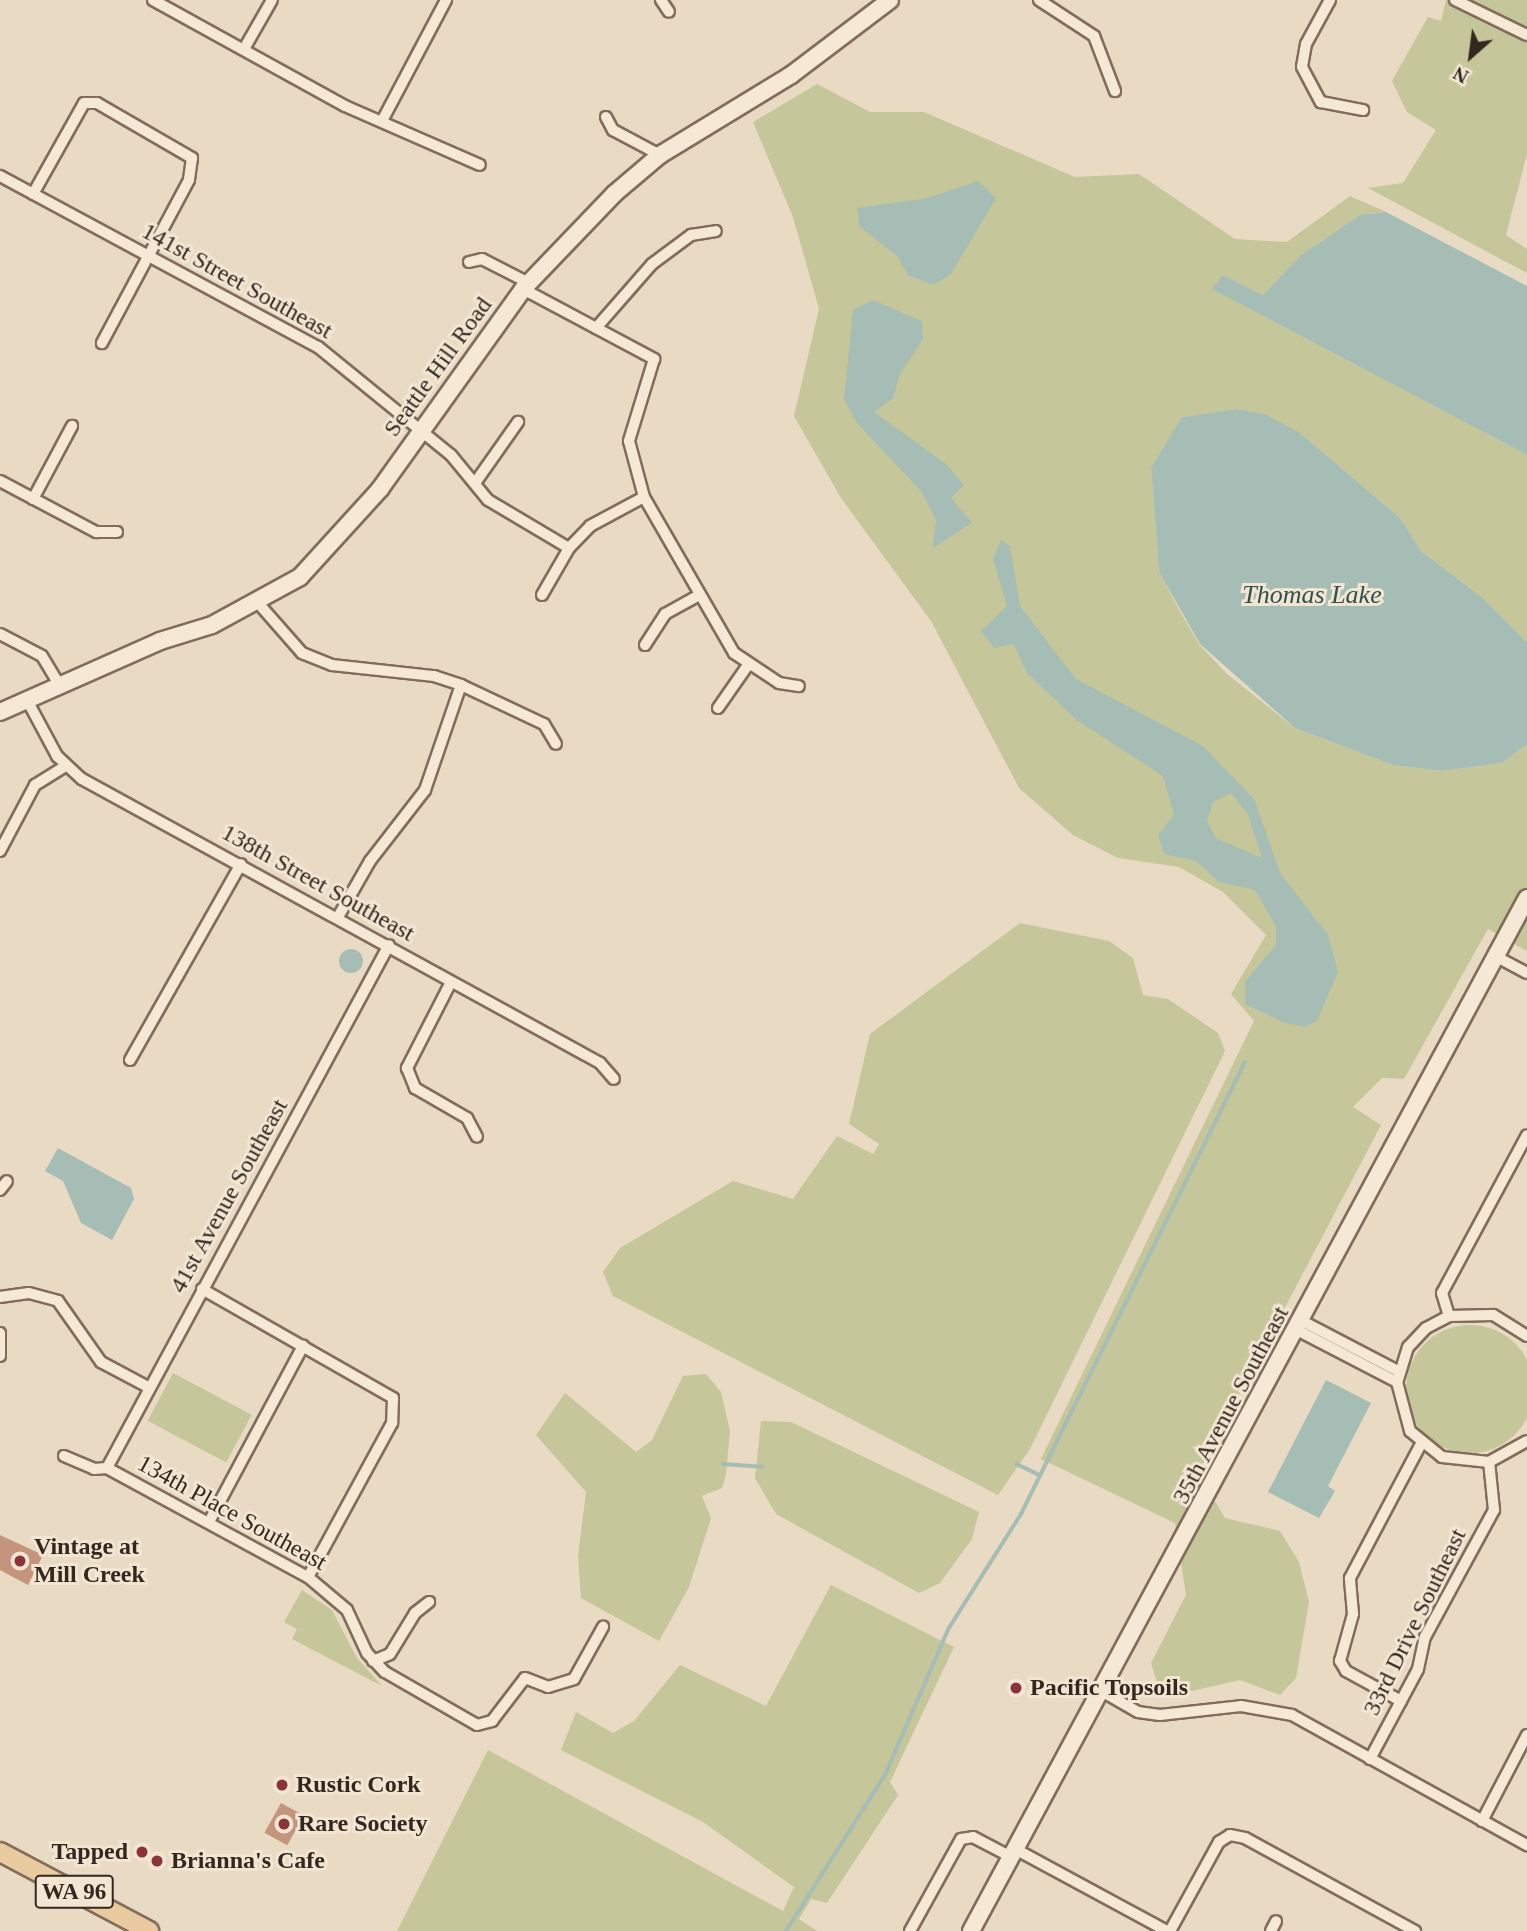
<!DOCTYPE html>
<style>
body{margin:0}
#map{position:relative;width:1527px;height:1931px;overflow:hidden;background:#e9dac4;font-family:Georgia,serif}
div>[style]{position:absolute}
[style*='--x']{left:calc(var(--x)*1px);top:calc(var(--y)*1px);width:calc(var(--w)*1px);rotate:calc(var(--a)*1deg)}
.green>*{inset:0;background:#c5c699;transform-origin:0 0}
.round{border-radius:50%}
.water>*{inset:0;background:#a5bdb4}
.stream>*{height:3.5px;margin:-1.75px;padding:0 1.75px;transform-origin:1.75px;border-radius:1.75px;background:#a5bdb4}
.building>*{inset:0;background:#c4947d;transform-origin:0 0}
.roads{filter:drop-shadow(2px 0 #826d5c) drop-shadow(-2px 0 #826d5c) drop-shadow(0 2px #826d5c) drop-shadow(0 -2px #826d5c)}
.street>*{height:10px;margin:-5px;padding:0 5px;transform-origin:5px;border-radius:5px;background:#f5e9d6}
.secondary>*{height:16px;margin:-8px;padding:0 8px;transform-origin:8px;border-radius:8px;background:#f5e9d6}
.primary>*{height:18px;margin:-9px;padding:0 9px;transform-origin:9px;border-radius:9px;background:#e9cb9f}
.dots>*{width:19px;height:19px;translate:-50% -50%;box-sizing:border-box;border:4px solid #f2e6d3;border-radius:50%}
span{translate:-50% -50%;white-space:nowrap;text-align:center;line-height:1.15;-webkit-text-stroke:6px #f2e6d3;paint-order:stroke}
.shield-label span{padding:2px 5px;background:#f2e6d3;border:2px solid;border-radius:5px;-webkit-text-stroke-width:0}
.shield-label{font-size:23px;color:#33271f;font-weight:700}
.street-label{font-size:24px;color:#33271f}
.poi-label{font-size:24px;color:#33271f;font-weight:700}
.left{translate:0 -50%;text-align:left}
.right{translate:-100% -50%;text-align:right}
.water-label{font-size:26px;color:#2f524c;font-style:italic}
.north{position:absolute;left:1436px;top:21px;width:70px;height:70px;-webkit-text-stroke:5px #f2e6d3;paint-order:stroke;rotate:208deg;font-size:19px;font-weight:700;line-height:28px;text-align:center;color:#33271f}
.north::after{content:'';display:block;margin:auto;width:24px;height:32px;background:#33271f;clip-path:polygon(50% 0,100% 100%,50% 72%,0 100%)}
</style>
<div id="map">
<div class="green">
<div style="clip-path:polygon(1446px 0,1527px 0,1527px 154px,1506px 235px,1527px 249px,1527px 273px,1368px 188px,1403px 183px,1436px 130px,1407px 112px,1392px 81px,1428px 17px,1441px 21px)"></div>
<div style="clip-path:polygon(817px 84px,870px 112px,924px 112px,1075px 177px,1139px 174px,1235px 239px,1287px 242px,1350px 196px,1386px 212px,1360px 215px,1301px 255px,1263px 295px,1223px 275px,1213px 289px,1527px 455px,1527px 642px,1484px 599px,1421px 551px,1400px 518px,1299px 432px,1265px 414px,1237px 409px,1182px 417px,1151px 467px,1159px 572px,1181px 613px,1199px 644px,1227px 674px,1295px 728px,1393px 765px,1442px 771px,1502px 763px,1527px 744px,1527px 951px,1488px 929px,1404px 1079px,1382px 1078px,1353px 1107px,1381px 1125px,1198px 1473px,1225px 1518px,1280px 1531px,1299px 1562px,1309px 1602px,1296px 1678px,1280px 1695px,1240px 1680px,1192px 1691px,1158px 1686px,1151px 1663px,1186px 1595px,1175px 1523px,1041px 1459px,1254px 1021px,1231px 994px,1266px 935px,1223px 892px,1179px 867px,1118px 858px,1073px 835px,1019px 788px,931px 621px,841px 498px,794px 416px,819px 309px,793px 217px,753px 122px)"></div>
<div style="clip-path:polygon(1020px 923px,1109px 941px,1133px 958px,1143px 995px,1168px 999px,1218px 1033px,1225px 1051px,1030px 1449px,998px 1495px,613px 1296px,603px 1272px,620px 1248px,733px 1181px,793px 1199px,837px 1136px,873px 1154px,879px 1144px,849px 1124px,870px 1034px)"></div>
<div class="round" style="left:1406px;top:1325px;width:128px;height:128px"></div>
<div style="left:173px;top:1373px;width:89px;height:54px;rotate:28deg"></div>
<div style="clip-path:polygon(706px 1374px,721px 1392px,730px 1431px,726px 1474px,722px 1488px,702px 1496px,711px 1518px,689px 1587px,659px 1641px,581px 1598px,578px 1556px,586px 1492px,536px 1435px,565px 1393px,636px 1452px,652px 1440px,683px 1376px)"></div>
<div style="clip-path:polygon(761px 1421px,791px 1422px,979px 1512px,972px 1539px,940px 1583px,919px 1593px,776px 1514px,755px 1478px)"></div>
<div style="clip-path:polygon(831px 1585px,954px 1647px,890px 1782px,898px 1795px,827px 1903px,811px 1899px,799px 1919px,817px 1931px,397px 1931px,488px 1750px,783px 1911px,794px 1887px,703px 1822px,561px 1750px,576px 1712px,613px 1733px,634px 1721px,680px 1665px,766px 1706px)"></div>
<div style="clip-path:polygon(302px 1590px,332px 1610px,357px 1658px,382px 1686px,292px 1639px,297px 1629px,284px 1622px)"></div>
</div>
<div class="water">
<div style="clip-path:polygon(978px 181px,996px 198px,951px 274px,933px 285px,908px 275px,897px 256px,859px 226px,857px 208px,928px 198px)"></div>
<div style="clip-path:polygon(1386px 212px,1527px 286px,1527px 455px,1212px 289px,1223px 275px,1263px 295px,1301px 255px,1360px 215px)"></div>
<div style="clip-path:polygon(873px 300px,922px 321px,923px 339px,900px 374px,893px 398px,874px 412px,946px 464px,964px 485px,951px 498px,972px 523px,933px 548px,936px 520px,921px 491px,857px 423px,844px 399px,853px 310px)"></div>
<div style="clip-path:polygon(1237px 409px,1265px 414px,1299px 432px,1400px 518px,1421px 551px,1484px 599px,1527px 642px,1527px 744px,1502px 763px,1442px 771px,1393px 765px,1295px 728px,1200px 644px,1159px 572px,1151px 467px,1182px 417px)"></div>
<div style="clip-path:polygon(evenodd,1001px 540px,1010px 546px,1020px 606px,1076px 679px,1203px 746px,1254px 799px,1280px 873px,1328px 935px,1338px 972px,1317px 1021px,1305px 1027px,1285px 1023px,1245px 1004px,1245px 982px,1276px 945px,1276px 926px,1255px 890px,1219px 882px,1196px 861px,1164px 854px,1158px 835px,1174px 815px,1163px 776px,1078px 721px,1027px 673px,1014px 644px,994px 648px,981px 631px,1007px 606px,993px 559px,1001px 540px,1231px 793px,1248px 814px,1262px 858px,1216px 838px,1207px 821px,1213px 802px,1231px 793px)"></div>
<div class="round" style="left:339px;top:949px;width:24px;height:24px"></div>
<div style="clip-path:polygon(58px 1148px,131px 1188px,134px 1199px,112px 1240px,81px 1223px,63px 1181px,45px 1171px)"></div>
<div style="clip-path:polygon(1326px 1380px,1371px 1403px,1328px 1486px,1335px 1491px,1319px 1518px,1268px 1492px)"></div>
</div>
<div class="stream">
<div style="--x:723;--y:1464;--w:39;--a:4"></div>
<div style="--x:1017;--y:1464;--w:25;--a:26"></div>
<div style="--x:786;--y:1931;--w:185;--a:-57.6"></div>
<div style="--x:885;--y:1775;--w:160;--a:-66.5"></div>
<div style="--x:949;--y:1628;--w:135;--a:-57.7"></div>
<div style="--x:1021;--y:1514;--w:504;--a:-63.64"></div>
</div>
<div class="building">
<div style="clip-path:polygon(0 1535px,43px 1555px,28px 1585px,0 1570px)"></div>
<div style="left:281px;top:1803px;width:26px;height:34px;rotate:29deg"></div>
</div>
<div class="roads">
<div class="street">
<div style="--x:153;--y:0;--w:219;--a:28.9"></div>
<div style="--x:345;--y:106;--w:147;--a:23.6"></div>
<div style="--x:661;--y:0;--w:14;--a:56"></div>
<div style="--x:1039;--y:0;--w:66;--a:33.2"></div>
<div style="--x:1094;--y:36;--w:59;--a:69.1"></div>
<div style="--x:1330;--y:0;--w:50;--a:118.6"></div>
<div style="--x:1306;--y:44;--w:23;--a:100"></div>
<div style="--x:1302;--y:67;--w:40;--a:62"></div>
<div style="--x:1321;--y:102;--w:43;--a:10.8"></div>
<div style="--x:1455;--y:0;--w:80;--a:25.9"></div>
<div style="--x:244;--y:49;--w:56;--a:-60.3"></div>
<div style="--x:606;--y:117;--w:15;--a:62"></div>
<div style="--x:613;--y:130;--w:53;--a:28"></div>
<div style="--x:382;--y:121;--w:137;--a:-62.1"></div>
<div style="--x:0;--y:176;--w:361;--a:28.3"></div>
<div style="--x:318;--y:347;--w:171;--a:39.1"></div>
<div style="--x:451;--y:455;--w:58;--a:50.6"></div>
<div style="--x:488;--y:500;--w:94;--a:30.7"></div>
<div style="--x:33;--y:194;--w:104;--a:-60.7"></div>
<div style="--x:84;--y:103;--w:13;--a:0"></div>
<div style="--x:97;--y:103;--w:110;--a:30.1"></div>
<div style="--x:192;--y:158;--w:22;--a:98"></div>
<div style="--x:189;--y:180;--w:185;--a:118.1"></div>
<div style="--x:469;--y:262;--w:13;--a:-13"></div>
<div style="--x:482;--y:259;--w:53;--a:27.1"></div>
<div style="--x:523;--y:289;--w:149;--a:28.1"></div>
<div style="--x:654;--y:359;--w:86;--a:107"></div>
<div style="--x:629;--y:441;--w:58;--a:75"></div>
<div style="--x:644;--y:497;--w:180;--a:60"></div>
<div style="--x:734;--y:653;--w:54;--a:33.7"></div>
<div style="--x:779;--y:683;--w:20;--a:9"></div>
<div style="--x:596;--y:328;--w:85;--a:-48.8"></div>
<div style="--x:652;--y:264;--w:49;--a:-36.6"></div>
<div style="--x:691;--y:235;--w:25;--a:-9"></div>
<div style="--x:0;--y:481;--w:109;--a:28"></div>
<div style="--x:96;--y:532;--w:21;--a:0"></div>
<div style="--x:475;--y:483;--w:75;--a:-54.8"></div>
<div style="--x:33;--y:499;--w:83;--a:-61.9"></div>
<div style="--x:542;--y:595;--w:54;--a:-60.1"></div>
<div style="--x:569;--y:548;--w:30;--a:-46"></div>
<div style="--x:590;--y:526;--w:61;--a:-28.2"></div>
<div style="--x:259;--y:604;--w:65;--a:48.7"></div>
<div style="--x:302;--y:653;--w:32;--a:22"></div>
<div style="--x:332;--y:665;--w:103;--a:6.2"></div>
<div style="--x:434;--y:676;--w:28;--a:18"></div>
<div style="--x:461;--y:685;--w:92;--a:25.2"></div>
<div style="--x:544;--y:724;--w:23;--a:59"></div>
<div style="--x:0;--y:634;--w:47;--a:27.6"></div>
<div style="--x:42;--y:656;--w:31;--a:59"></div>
<div style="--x:645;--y:645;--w:37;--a:-57"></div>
<div style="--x:665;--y:614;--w:39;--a:-29"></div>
<div style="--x:27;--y:700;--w:64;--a:61.8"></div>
<div style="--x:57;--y:756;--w:34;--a:43"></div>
<div style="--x:82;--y:779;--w:591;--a:28.73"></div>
<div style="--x:600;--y:1063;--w:21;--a:49"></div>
<div style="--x:718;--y:708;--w:52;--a:-55.1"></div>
<div style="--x:0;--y:851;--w:75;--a:-62.1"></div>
<div style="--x:35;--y:785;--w:36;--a:-32"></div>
<div style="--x:338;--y:917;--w:64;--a:-60.3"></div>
<div style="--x:370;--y:861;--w:90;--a:-52.2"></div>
<div style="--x:425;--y:790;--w:111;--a:-71.1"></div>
<div style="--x:1495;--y:956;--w:36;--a:28"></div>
<div style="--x:451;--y:982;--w:97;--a:117.1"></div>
<div style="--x:407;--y:1068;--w:22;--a:68"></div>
<div style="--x:415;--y:1088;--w:60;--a:30"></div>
<div style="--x:467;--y:1118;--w:21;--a:62"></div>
<div style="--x:130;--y:1060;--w:225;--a:-60.5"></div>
<div style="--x:0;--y:1190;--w:11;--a:-52"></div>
<div style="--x:202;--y:1289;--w:220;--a:29.7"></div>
<div style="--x:393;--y:1398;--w:25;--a:92"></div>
<div style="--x:392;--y:1423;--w:175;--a:118.6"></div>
<div style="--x:0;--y:1297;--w:29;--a:-8"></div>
<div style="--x:29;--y:1293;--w:30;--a:15"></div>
<div style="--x:58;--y:1301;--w:75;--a:54.8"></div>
<div style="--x:101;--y:1362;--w:53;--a:28"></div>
<div style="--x:1449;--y:1316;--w:24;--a:-107"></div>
<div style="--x:1442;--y:1293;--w:179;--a:-61.7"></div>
<div style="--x:1302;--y:1321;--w:108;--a:27.5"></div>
<div style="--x:1297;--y:1330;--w:113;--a:27.5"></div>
<div style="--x:0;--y:1333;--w:23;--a:90"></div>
<div style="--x:1527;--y:1336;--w:40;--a:-148"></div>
<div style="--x:1493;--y:1315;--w:44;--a:178.7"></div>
<div style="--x:1449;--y:1316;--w:26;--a:152"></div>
<div style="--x:1426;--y:1328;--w:26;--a:133"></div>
<div style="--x:1408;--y:1347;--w:37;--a:107"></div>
<div style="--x:1397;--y:1382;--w:51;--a:75.1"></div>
<div style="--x:1410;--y:1431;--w:41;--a:39.1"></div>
<div style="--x:1442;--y:1457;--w:47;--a:6.1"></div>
<div style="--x:1489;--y:1462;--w:43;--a:-28.9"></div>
<div style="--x:64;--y:1456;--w:33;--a:23"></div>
<div style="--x:94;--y:1469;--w:13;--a:-4"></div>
<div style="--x:107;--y:1468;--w:229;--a:28.5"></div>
<div style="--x:308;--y:1577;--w:51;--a:40.2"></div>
<div style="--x:347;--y:1610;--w:47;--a:65.1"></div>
<div style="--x:367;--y:1653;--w:26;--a:47"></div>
<div style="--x:385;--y:1672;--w:106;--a:29.9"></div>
<div style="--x:477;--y:1725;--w:16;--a:-15"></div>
<div style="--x:492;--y:1721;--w:54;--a:-52.5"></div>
<div style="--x:525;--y:1678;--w:25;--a:21"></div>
<div style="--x:548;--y:1687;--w:27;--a:-17"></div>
<div style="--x:574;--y:1679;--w:60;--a:-60.9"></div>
<div style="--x:107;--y:1468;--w:594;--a:-61.67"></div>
<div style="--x:209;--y:1522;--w:200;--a:-61.9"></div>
<div style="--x:373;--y:1661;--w:18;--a:-22"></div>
<div style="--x:390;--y:1654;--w:48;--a:-58.6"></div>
<div style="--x:415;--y:1613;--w:18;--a:-38"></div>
<div style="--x:1103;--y:1692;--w:40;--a:29.7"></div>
<div style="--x:1138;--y:1712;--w:22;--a:8"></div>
<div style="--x:1160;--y:1715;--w:81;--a:-6.3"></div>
<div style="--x:1241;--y:1706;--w:52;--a:10"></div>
<div style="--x:1292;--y:1715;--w:269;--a:29"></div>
<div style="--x:1401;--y:1701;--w:63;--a:-151.4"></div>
<div style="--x:1346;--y:1671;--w:12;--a:-121"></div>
<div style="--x:1340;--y:1661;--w:49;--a:-74.5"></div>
<div style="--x:1353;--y:1614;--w:36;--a:-95"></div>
<div style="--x:1350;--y:1578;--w:152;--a:-62.1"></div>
<div style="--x:1370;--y:1759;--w:102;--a:-61.9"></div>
<div style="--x:1418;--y:1669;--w:33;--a:-78"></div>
<div style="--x:1425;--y:1637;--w:145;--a:-61.5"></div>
<div style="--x:1494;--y:1510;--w:48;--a:-95.9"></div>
<div style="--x:1482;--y:1821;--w:97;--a:-62.4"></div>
<div style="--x:1017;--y:1850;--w:170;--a:28.4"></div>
<div style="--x:910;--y:1931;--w:105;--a:-61"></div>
<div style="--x:961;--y:1839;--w:12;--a:-9"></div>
<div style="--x:973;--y:1837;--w:45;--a:27.7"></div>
<div style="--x:1170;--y:1931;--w:102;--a:-61.2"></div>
<div style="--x:1219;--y:1842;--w:13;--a:-32"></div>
<div style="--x:1230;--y:1835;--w:15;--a:11"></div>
<div style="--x:1245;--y:1838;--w:194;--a:28.7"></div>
<div style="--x:1271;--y:1931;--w:11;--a:-63"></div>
</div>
<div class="secondary">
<div style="--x:0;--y:712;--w:175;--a:-23.9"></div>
<div style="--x:160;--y:641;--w:54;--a:-17.1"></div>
<div style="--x:212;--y:625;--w:100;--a:-28.6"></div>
<div style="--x:300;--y:577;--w:119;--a:-47.7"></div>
<div style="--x:380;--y:489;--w:246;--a:-54.4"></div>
<div style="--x:523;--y:289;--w:132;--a:-46.2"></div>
<div style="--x:614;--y:194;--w:60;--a:-40.3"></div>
<div style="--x:660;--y:155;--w:153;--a:-31.4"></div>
<div style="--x:791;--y:75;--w:124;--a:-37.1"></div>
<div style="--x:971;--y:1931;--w:1173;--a:-61.71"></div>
</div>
<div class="primary">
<div style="--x:0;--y:1852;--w:169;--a:27.9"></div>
</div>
</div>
<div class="dots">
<div style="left:20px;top:1561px;background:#8b323b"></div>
<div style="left:1016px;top:1688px;background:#8b323b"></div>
<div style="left:282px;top:1785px;background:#8b323b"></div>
<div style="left:284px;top:1824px;background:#8b323b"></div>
<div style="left:142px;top:1852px;background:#8b323b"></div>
<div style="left:157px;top:1861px;background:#8b323b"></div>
</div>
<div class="shield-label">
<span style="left:74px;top:1892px">WA 96</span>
</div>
<div class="street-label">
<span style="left:237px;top:281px;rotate:29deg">141st Street Southeast</span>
<span style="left:438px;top:367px;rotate:-54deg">Seattle Hill Road</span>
<span style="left:318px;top:883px;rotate:29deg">138th Street Southeast</span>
<span style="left:229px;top:1196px;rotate:-61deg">41st Avenue Southeast</span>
<span style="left:1231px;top:1405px;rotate:-62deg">35th Avenue Southeast</span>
<span style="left:232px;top:1513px;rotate:29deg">134th Place Southeast</span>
<span style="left:1415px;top:1622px;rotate:-64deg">33rd Drive Southeast</span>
</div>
<div class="poi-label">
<span class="left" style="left:34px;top:1561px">Vintage at<br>Mill Creek</span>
<span class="left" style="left:1030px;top:1688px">Pacific Topsoils</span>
<span class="left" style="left:296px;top:1785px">Rustic Cork</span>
<span class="left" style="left:298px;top:1824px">Rare Society</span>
<span class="right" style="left:128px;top:1852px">Tapped</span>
<span class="left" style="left:171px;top:1861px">Brianna's Cafe</span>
</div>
<div class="water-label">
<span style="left:1312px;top:595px">Thomas Lake</span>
</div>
<div class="north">N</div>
</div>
